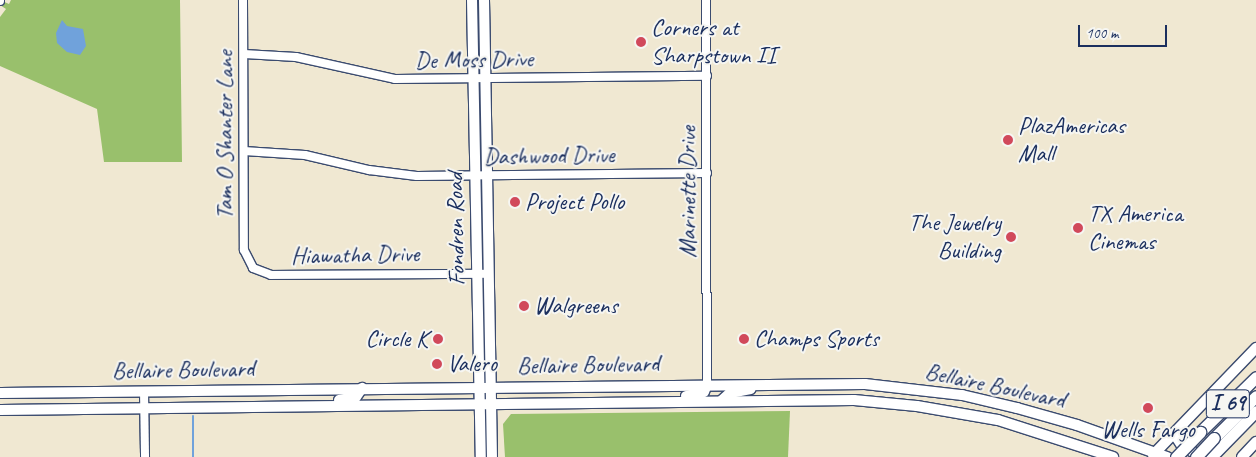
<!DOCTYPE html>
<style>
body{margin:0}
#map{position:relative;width:1256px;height:457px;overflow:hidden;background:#f0e8d2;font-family:Caveat,sans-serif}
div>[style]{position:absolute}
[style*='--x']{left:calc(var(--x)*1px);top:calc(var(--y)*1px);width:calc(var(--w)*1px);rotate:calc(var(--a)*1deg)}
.green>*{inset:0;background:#99c06c}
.water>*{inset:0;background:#70a2db}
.stream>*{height:2px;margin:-1px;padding:0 1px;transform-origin:1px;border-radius:1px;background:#70a2db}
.roads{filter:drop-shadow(1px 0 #3b4b6f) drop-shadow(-1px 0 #3b4b6f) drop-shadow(0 1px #3b4b6f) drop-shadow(0 -1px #3b4b6f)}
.minor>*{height:8px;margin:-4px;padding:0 4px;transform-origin:4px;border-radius:4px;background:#fff}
.major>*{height:10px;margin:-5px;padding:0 5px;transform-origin:5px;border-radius:5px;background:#fff}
.highway>*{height:11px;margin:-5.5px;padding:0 5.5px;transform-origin:5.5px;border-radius:5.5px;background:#fff}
.bridges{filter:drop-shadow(1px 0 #3b4b6f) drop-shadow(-1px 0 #3b4b6f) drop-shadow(0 1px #3b4b6f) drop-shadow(0 -1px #3b4b6f)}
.highway-bridge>*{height:11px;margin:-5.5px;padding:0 5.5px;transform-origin:5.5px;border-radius:5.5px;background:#fff}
.dots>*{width:14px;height:14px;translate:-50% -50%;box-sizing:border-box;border:2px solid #f6f6f2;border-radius:50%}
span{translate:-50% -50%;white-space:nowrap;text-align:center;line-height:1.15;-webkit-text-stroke:4px #f6f6f2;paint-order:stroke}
.shield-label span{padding:1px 4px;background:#f6f6f2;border:1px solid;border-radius:4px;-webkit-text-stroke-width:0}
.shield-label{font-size:22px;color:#1b2f5e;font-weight:700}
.poi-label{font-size:24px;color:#1b2f5e}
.left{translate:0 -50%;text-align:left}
.right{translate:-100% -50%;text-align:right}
.street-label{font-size:24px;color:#1b2f5e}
.scale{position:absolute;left:1078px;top:25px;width:89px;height:22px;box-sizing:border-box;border:2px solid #1b2f5e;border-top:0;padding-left:6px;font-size:15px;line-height:18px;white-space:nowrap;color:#1b2f5e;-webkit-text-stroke:4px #f6f6f2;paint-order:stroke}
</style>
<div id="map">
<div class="green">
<div style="clip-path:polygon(0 0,9px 4px,11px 0,180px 0,182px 162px,104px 162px,97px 109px,0 66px,0 17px,6px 9px,0 5px)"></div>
<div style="clip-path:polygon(790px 411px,788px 457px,505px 457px,503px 424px,511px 414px)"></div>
</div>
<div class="water">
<div style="clip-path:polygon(62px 20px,67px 26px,83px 29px,86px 46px,80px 55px,67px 52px,57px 43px,56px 33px)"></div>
</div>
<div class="stream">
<div style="--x:193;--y:416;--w:41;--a:90"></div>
</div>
<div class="roads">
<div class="minor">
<div style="--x:243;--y:0;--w:250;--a:89.8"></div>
<div style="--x:244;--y:250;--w:20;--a:63"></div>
<div style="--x:253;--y:268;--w:19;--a:21"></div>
<div style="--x:271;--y:275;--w:218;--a:-0.3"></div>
<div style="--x:706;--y:0;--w:384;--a:89.9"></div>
<div style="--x:0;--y:1;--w:1;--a:-90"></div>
<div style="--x:244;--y:54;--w:52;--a:3.3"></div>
<div style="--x:296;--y:57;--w:101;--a:12.5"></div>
<div style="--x:395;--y:79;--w:312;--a:-0.6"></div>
<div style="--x:244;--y:151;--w:61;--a:3.8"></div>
<div style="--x:305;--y:155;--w:66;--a:13.2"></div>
<div style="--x:369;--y:170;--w:48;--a:7.1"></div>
<div style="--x:417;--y:176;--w:290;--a:-0.6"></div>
<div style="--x:144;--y:391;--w:66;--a:89.1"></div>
</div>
<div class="major">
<div style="--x:472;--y:0;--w:457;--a:88.9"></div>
<div style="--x:484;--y:0;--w:457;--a:89"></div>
<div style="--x:0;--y:393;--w:865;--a:-0.6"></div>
<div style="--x:865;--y:384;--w:98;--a:6.5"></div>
<div style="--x:962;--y:395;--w:57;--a:13.3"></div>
<div style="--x:1017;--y:408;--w:62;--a:15.8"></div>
<div style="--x:1077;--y:425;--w:96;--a:19.6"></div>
<div style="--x:686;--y:396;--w:18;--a:-13"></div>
<div style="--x:704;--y:392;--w:9;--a:-69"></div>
<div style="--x:339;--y:400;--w:17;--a:-10"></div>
<div style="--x:356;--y:397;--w:11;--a:-56"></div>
<div style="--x:721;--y:401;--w:12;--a:-42"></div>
<div style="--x:730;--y:393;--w:21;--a:-11"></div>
<div style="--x:0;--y:410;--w:854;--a:-0.67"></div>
<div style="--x:854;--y:400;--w:63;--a:5.4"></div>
<div style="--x:917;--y:406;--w:82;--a:9.8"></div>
<div style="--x:998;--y:420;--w:121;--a:17.8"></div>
<div style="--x:1178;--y:431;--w:7;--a:98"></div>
<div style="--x:1177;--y:438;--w:9;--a:58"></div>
<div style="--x:1182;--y:446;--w:24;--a:28"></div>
<div style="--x:1153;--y:455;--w:149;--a:-46.1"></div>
<div style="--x:1242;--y:457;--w:21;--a:-47"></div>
</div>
<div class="highway">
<div style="--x:1200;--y:432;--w:78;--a:-44.5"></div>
<div style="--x:1214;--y:438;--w:59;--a:-45"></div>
<div style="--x:1211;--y:457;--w:64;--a:-45.6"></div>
</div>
</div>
<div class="bridges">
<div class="highway-bridge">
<div style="--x:1176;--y:457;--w:35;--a:-46"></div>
<div style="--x:1196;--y:457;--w:26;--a:-47"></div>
</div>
</div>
<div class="dots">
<div style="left:641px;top:42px;background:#d1495b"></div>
<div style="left:1008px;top:140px;background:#d1495b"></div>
<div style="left:515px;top:202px;background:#d1495b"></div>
<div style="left:1078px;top:228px;background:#d1495b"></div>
<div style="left:1011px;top:237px;background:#d1495b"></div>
<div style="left:524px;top:306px;background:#d1495b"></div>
<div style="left:438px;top:339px;background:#d1495b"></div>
<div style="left:744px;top:339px;background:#d1495b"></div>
<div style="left:437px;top:364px;background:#d1495b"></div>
<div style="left:1148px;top:408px;background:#d1495b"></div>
</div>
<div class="shield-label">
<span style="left:1228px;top:404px">I 69</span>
</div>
<div class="poi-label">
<span class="left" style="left:651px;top:42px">Corners at<br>Sharpstown II</span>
<span class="left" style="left:1018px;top:140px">PlazAmericas<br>Mall</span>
<span class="left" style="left:525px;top:202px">Project Pollo</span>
<span class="left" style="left:1088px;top:228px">TX America<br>Cinemas</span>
<span class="right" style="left:1001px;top:237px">The Jewelry<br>Building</span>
<span class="left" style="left:534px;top:306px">Walgreens</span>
<span class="right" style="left:428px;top:339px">Circle K</span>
<span class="left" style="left:754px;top:339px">Champs Sports</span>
<span class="left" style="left:447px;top:364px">Valero</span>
<span style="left:1148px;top:430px">Wells Fargo</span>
</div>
<div class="street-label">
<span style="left:474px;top:60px;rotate:-1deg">De Moss Drive</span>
<span style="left:225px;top:135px;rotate:-90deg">Tam O Shanter Lane</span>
<span style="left:549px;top:156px;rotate:-1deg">Dashwood Drive</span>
<span style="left:688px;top:192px;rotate:-90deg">Marinette Drive</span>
<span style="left:456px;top:229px;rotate:-91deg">Fondren Road</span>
<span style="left:355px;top:255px;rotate:-1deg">Hiawatha Drive</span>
<span style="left:588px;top:365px;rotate:-1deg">Bellaire Boulevard</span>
<span style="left:183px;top:370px;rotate:-1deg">Bellaire Boulevard</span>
<span style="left:995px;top:386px;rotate:12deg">Bellaire Boulevard</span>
</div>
<div class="scale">100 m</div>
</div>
